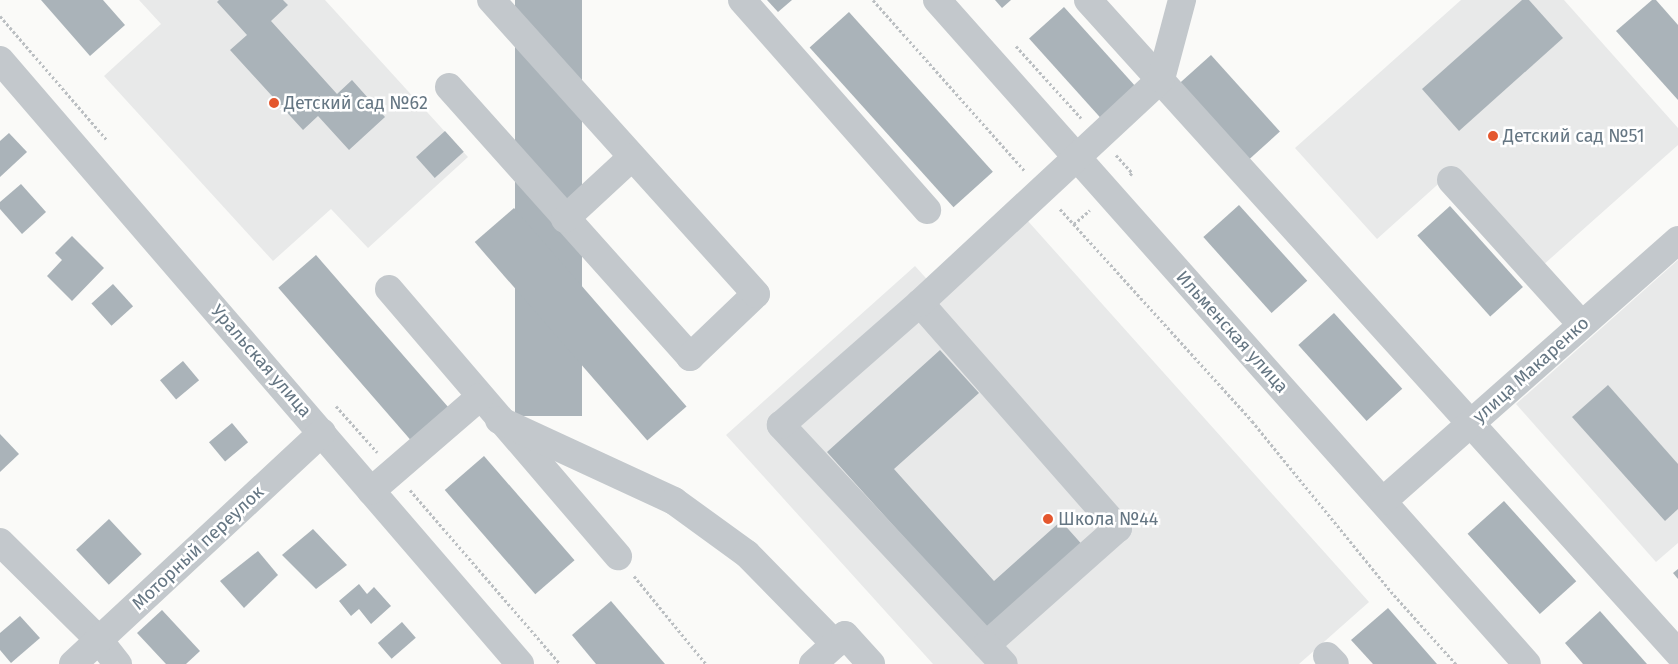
<!DOCTYPE html>
<meta charset="utf-8">
<style>
body{margin:0}
#map{position:relative;width:1678px;height:664px;overflow:hidden;background:#fafaf8;font-family:"Fira Sans",sans-serif}
div>[style]{position:absolute}
[style*='--x']{left:calc(var(--x)*1px);top:calc(var(--y)*1px);width:calc(var(--w)*1px);rotate:calc(var(--a)*1deg)}
.built>*{inset:0;background:#e8e9e9}
.building>*{inset:0;background:#aab3b9;transform-origin:0 0}
.path>*{height:3px;margin-top:-1.5px;transform-origin:0;background:repeating-linear-gradient(90deg,#bbbfc2 0 2.5px,transparent 0 5px)}
.minor>*{height:28px;margin:-14px;padding:0 14px;transform-origin:14px;border-radius:14px;background:#c3c8cc}
.dots>*{width:14px;height:14px;translate:-50% -50%;box-sizing:border-box;border:2px solid #fff;border-radius:50%}
span{translate:-50% -50%;white-space:nowrap;text-align:center;line-height:1.15;-webkit-text-stroke:5px #fff;paint-order:stroke}
.poi-label{font-size:18px;color:#657683}
.left{translate:0 -50%;text-align:left}
.street-label{font-size:18px;color:#657683}
</style>
<div id="map">
<div class="built">
<div style="clip-path:polygon(139px 0,325px 0,468px 157px,368px 248px,331px 209px,273px 261px,104px 76px,161px 24px)"></div>
<div style="clip-path:polygon(1461px 0,1564px 0,1678px 128px,1678px 145px,1542px 266px,1455px 169px,1377px 239px,1295px 148px)"></div>
<div style="clip-path:polygon(1027px 220px,1369px 602px,1299px 664px,933px 664px,726px 435px,915px 266px,943px 297px)"></div>
<div style="clip-path:polygon(1678px 260px,1678px 543px,1656px 562px,1516px 404px)"></div>
</div>
<div class="building">
<div style="clip-path:polygon(41px 0,103px 0,125px 25px,90px 56px)"></div>
<div style="clip-path:polygon(219px 0,283px 0,288px 5px,271px 21px,337px 94px,352px 80px,385px 117px,349px 150px,318px 116px,303px 130px,230px 50px,247px 35px,217px 2px)"></div>
<div style="left:515px;top:0;width:67px;height:416px"></div>
<div style="clip-path:polygon(767px 0,792px 0,778px 12px)"></div>
<div style="clip-path:polygon(995px 0,1011px 0,1002px 8px)"></div>
<div style="clip-path:polygon(1522px 0,1529px 0,1563px 38px,1459px 131px,1422px 89px)"></div>
<div style="clip-path:polygon(1652px 0,1656px 0,1678px 25px,1678px 100px,1616px 31px)"></div>
<div style="left:1064px;top:7px;width:108px;height:47px;rotate:48deg"></div>
<div style="left:849px;top:12px;width:215px;height:53px;rotate:48deg"></div>
<div style="left:1211px;top:55px;width:103px;height:45px;rotate:48deg"></div>
<div style="left:445px;top:131px;width:28px;height:39px;rotate:48deg"></div>
<div style="clip-path:polygon(9px 133px,27px 152px,0 177px,0 141px)"></div>
<div style="clip-path:polygon(21px 184px,46px 212px,22px 234px,0 209px,0 202px)"></div>
<div style="left:1239px;top:205px;width:102px;height:48px;rotate:48deg"></div>
<div style="left:1450px;top:206px;width:109px;height:44px;rotate:48deg"></div>
<div style="left:514px;top:208px;width:263px;height:52px;rotate:49deg"></div>
<div style="clip-path:polygon(72px 236px,104px 268px,72px 301px,47px 276px,62px 260px,55px 253px)"></div>
<div style="left:316px;top:255px;width:204px;height:50px;rotate:49deg"></div>
<div style="left:113px;top:284px;width:30px;height:29px;rotate:48deg"></div>
<div style="left:1334px;top:313px;width:102px;height:48px;rotate:48deg"></div>
<div style="clip-path:polygon(940px 350px,979px 393px,894px 469px,994px 581px,1061px 521px,1086px 549px,991px 634px,827px 452px)"></div>
<div style="left:183px;top:361px;width:25px;height:30px;rotate:50deg"></div>
<div style="clip-path:polygon(1608px 385px,1678px 464px,1678px 509px,1665px 521px,1572px 417px)"></div>
<div style="left:232px;top:423px;width:25px;height:30px;rotate:50deg"></div>
<div style="clip-path:polygon(0 434px,19px 454px,0 472px)"></div>
<div style="left:484px;top:456px;width:138px;height:52px;rotate:49deg"></div>
<div style="left:1504px;top:501px;width:108px;height:49px;rotate:48deg"></div>
<div style="left:109px;top:519px;width:48px;height:45px;rotate:47deg"></div>
<div style="clip-path:polygon(313px 529px,347px 565px,316px 589px,282px 555px)"></div>
<div style="clip-path:polygon(258px 551px,278px 575px,244px 608px,220px 581px)"></div>
<div style="clip-path:polygon(1678px 569px,1678px 579px,1673px 573px)"></div>
<div style="clip-path:polygon(359px 584px,367px 594px,374px 587px,391px 606px,371px 624px,359px 609px,351px 616px,339px 601px)"></div>
<div style="clip-path:polygon(611px 601px,665px 664px,596px 664px,572px 635px)"></div>
<div style="clip-path:polygon(1388px 608px,1437px 664px,1373px 664px,1351px 640px)"></div>
<div style="clip-path:polygon(162px 610px,200px 651px,186px 664px,166px 664px,137px 633px)"></div>
<div style="clip-path:polygon(1600px 611px,1647px 664px,1583px 664px,1565px 643px)"></div>
<div style="clip-path:polygon(20px 616px,40px 638px,11px 663px,0 650px,0 633px)"></div>
<div style="left:402px;top:622px;width:21px;height:32px;rotate:49deg"></div>
</div>
<div class="path">
<div style="--x:873;--y:0;--w:229;--a:48.4"></div>
<div style="--x:0;--y:16;--w:164;--a:49.2"></div>
<div style="--x:1016;--y:46;--w:97;--a:47.9"></div>
<div style="--x:1116;--y:155;--w:24;--a:48"></div>
<div style="--x:1132;--y:173;--w:4;--a:135"></div>
<div style="--x:1060;--y:209;--w:286;--a:47.8"></div>
<div style="--x:1252;--y:421;--w:225;--a:50.8"></div>
<div style="--x:1394;--y:595;--w:93;--a:48.1"></div>
<div style="--x:1074;--y:224;--w:21;--a:-41"></div>
<div style="--x:336;--y:406;--w:62;--a:48.3"></div>
<div style="--x:410;--y:490;--w:230;--a:49.2"></div>
<div style="--x:634;--y:576;--w:114;--a:50.7"></div>
</div>
<div class="minor">
<div style="--x:742;--y:0;--w:280;--a:48.6"></div>
<div style="--x:937;--y:0;--w:888;--a:48.38"></div>
<div style="--x:1088;--y:0;--w:880;--a:47.9"></div>
<div style="--x:0;--y:60;--w:797;--a:49.27"></div>
<div style="--x:449;--y:87;--w:362;--a:48.2"></div>
<div style="--x:690;--y:357;--w:91;--a:-43.7"></div>
<div style="--x:756;--y:294;--w:396;--a:-132"></div>
<div style="--x:1451;--y:180;--w:195;--a:47.9"></div>
<div style="--x:565;--y:219;--w:91;--a:-42.8"></div>
<div style="--x:389;--y:289;--w:352;--a:49.4"></div>
<div style="--x:920;--y:303;--w:300;--a:48.7"></div>
<div style="--x:1118;--y:528;--w:176;--a:138.4"></div>
<div style="--x:986;--y:645;--w:301;--a:-133"></div>
<div style="--x:781;--y:425;--w:185;--a:-41.3"></div>
<div style="--x:920;--y:303;--w:329;--a:-42.9"></div>
<div style="--x:1161;--y:79;--w:82;--a:-75.1"></div>
<div style="--x:499;--y:420;--w:193;--a:24.8"></div>
<div style="--x:674;--y:501;--w:90;--a:36"></div>
<div style="--x:747;--y:554;--w:126;--a:45.6"></div>
<div style="--x:371;--y:491;--w:144;--a:-40.8"></div>
<div style="--x:1383;--y:501;--w:394;--a:-41.5"></div>
<div style="--x:0;--y:542;--w:139;--a:44.7"></div>
<div style="--x:99;--y:640;--w:31;--a:52"></div>
<div style="--x:986;--y:645;--w:26;--a:47"></div>
<div style="--x:1327;--y:656;--w:11;--a:45"></div>
<div style="--x:73;--y:664;--w:340;--a:-42.9"></div>
<div style="--x:813;--y:664;--w:43;--a:-42.2"></div>
<div style="--x:845;--y:635;--w:39;--a:48"></div>
</div>
<div class="dots">
<div style="left:274px;top:103px;background:#e4572e"></div>
<div style="left:1493px;top:136px;background:#e4572e"></div>
<div style="left:1048px;top:519px;background:#e4572e"></div>
</div>
<div class="poi-label">
<span class="left" style="left:284px;top:103px">Детский сад №62</span>
<span class="left" style="left:1503px;top:136px">Детский сад №51</span>
<span class="left" style="left:1058px;top:519px">Школа №44</span>
</div>
<div class="street-label">
<span style="left:1232px;top:332px;rotate:48deg">Ильменская улица</span>
<span style="left:261px;top:361px;rotate:49deg">Уральская улица</span>
<span style="left:1531px;top:370px;rotate:-42deg">улица Макаренко</span>
<span style="left:198px;top:548px;rotate:-43deg">Моторный переулок</span>
</div>
</div>
